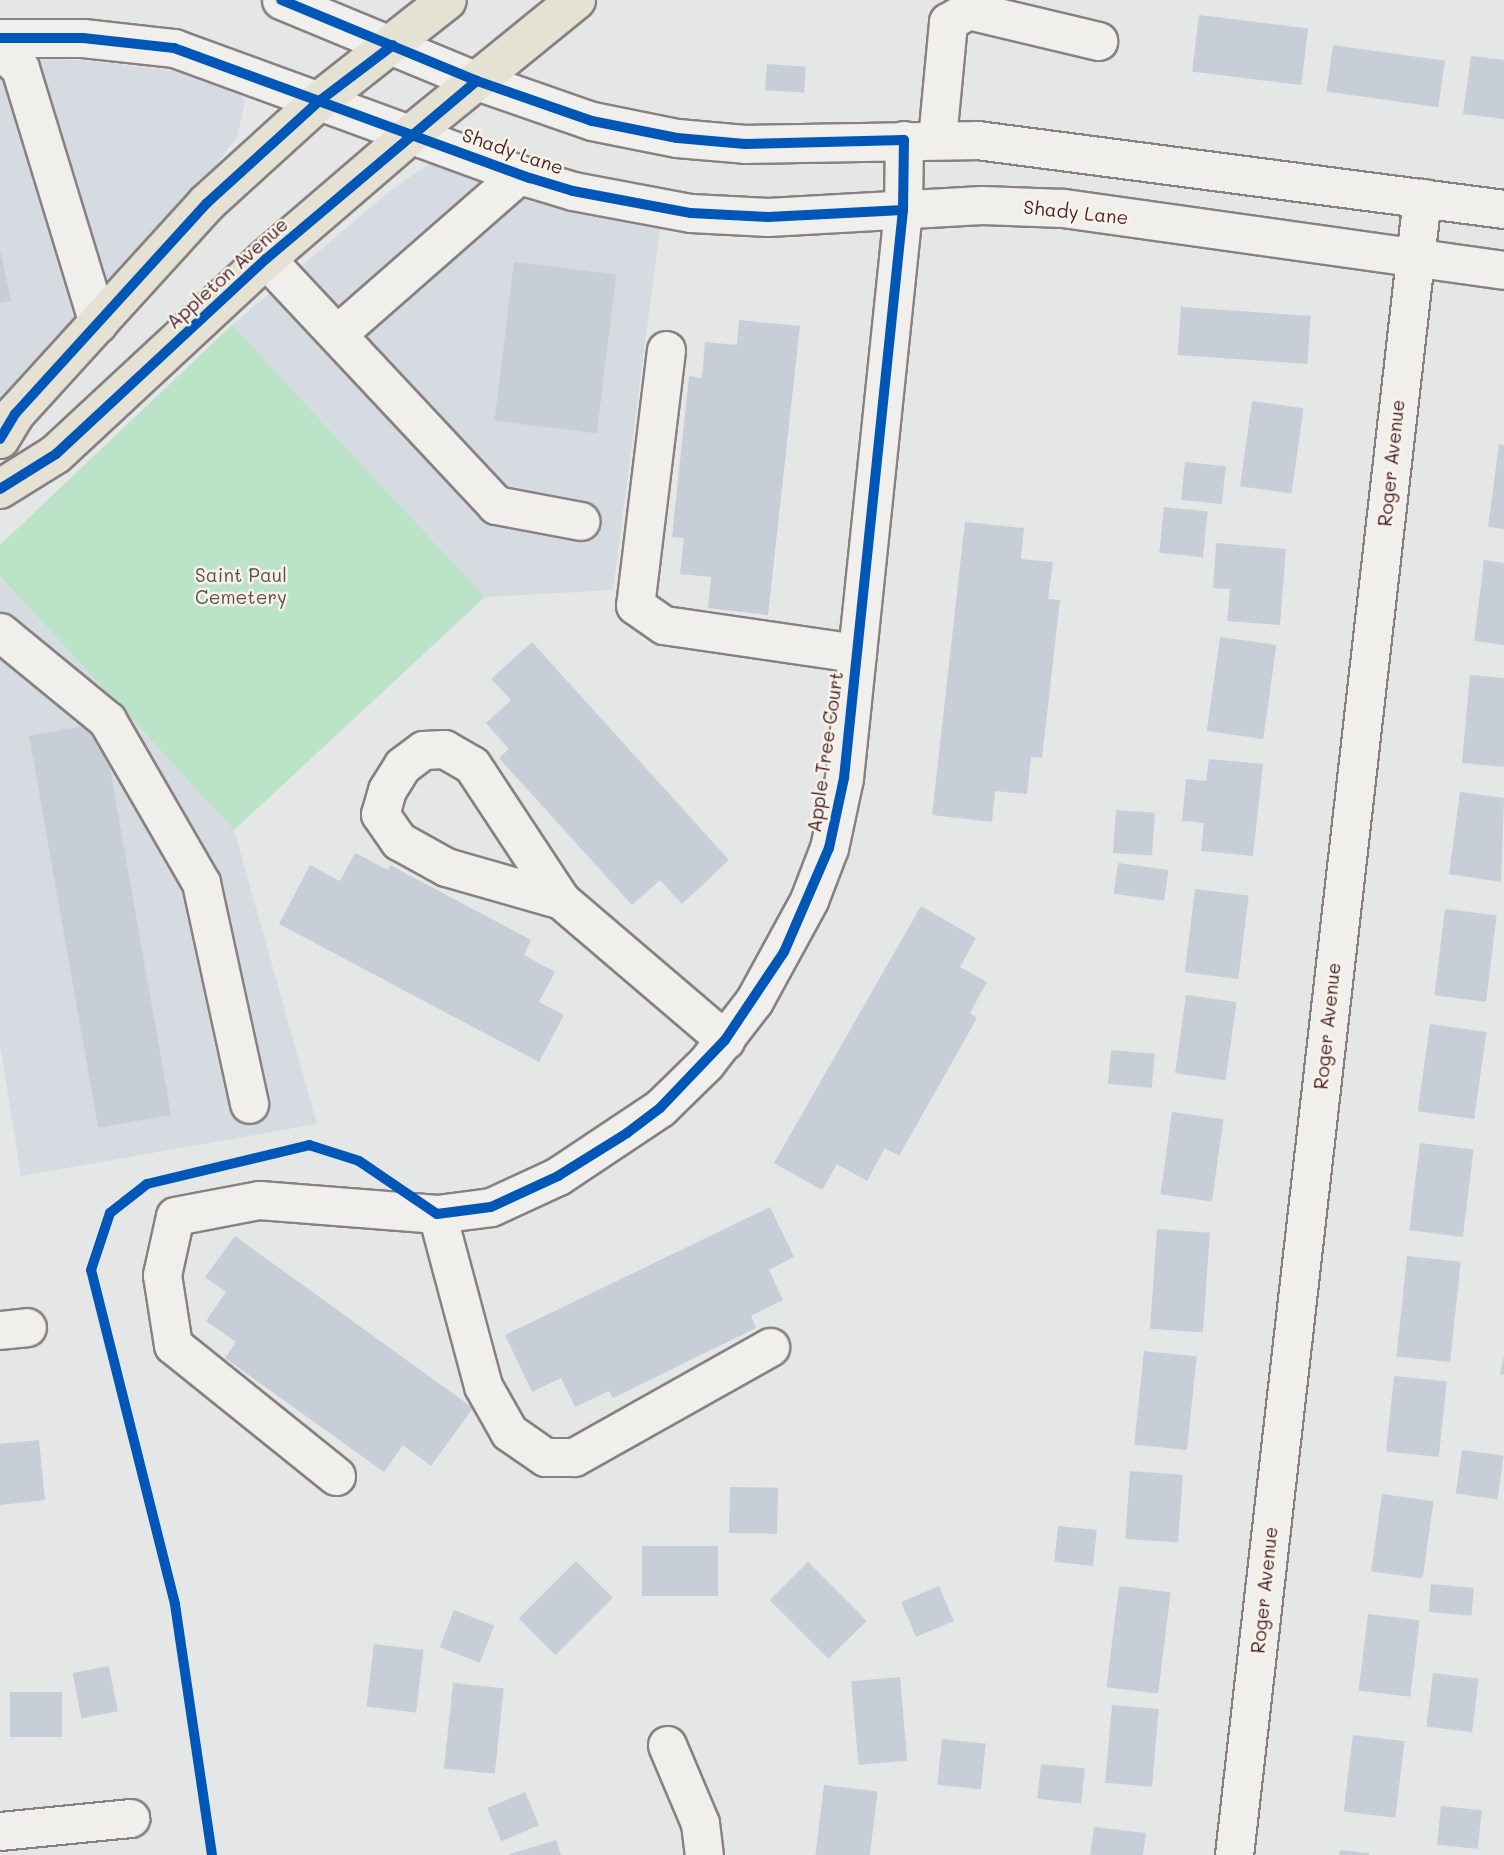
<!DOCTYPE html>
<style>
body{margin:0}
#map{position:relative;width:1504px;height:1855px;overflow:hidden;background:#e5e6e6;font-family:Mali,sans-serif}
div>[style]{position:absolute}
[style*='--x']{left:calc(var(--x)*1px);top:calc(var(--y)*1px);width:calc(var(--w)*1px);rotate:calc(var(--a)*1deg)}
.built>*{inset:0;background:#d6dae1}
.green>*{inset:0;background:#bae3c8}
.building>*{inset:0;background:#c8ced7;transform-origin:0 0}
.roads{filter:drop-shadow(2px 0 #888082) drop-shadow(-2px 0 #888082) drop-shadow(0 2px #888082) drop-shadow(0 -2px #888082)}
.minor>*{height:37px;margin:-18.5px;padding:0 18.5px;transform-origin:18.5px;border-radius:18.5px;background:#f0efec}
.major>*{height:38px;margin:-19px;padding:0 19px;transform-origin:19px;border-radius:19px;background:#e5e2d4}
.cycleway>*{height:10px;margin:-5px;padding:0 5px;transform-origin:5px;border-radius:5px;background:#0057b8}
span{translate:-50% -50%;white-space:nowrap;text-align:center;line-height:1.15;-webkit-text-stroke:5px #f7f3e8;paint-order:stroke}
.street-label{font-size:19px;color:#4a1f2b}
.park-label{font-size:19px;color:#5d504c}
</style>
<div id="map">
<div class="built">
<div style="clip-path:polygon(25px 59px,80px 60px,212px 75px,236px 87px,245px 102px,237px 137px,202px 184px,0 404px,0 62px)"></div>
<div style="clip-path:polygon(429px 164px,468px 173px,545px 205px,660px 228px,613px 590px,485px 597px,232px 325px,390px 191px)"></div>
<div style="clip-path:polygon(0 578px,234px 830px,317px 1124px,21px 1176px,0 1044px)"></div>
</div>
<div class="green">
<div style="clip-path:polygon(232px 325px,485px 597px,234px 830px,0 577px,0 545px)"></div>
</div>
<div class="building">
<div style="left:1199px;top:15px;width:110px;height:57px;rotate:7deg"></div>
<div style="left:1333px;top:45px;width:113px;height:47px;rotate:8deg"></div>
<div style="clip-path:polygon(1471px 56px,1504px 60px,1504px 119px,1463px 114px)"></div>
<div style="left:767px;top:64px;width:39px;height:26px;rotate:4deg"></div>
<div style="clip-path:polygon(0 250px,11px 301px,0 303px)"></div>
<div style="left:514px;top:262px;width:103px;height:160px;rotate:7deg"></div>
<div style="left:1181px;top:307px;width:130px;height:48px;rotate:4deg"></div>
<div style="clip-path:polygon(739px 320px,800px 326px,768px 615px,708px 608px,711px 577px,680px 574px,684px 538px,672px 537px,689px 376px,702px 378px,705px 342px,737px 345px)"></div>
<div style="left:1252px;top:401px;width:52px;height:86px;rotate:8deg"></div>
<div style="clip-path:polygon(1499px 444px,1504px 445px,1504px 529px,1488px 527px)"></div>
<div style="left:1185px;top:462px;width:41px;height:38px;rotate:6deg"></div>
<div style="left:1164px;top:507px;width:44px;height:46px;rotate:6deg"></div>
<div style="clip-path:polygon(965px 522px,1024px 528px,1021px 559px,1053px 562px,1048px 599px,1060px 600px,1042px 758px,1031px 757px,1027px 794px,995px 791px,992px 822px,932px 815px)"></div>
<div style="clip-path:polygon(1216px 543px,1286px 549px,1280px 625px,1227px 621px,1230px 589px,1213px 588px)"></div>
<div style="clip-path:polygon(1484px 560px,1504px 563px,1504px 645px,1474px 641px)"></div>
<div style="left:1220px;top:637px;width:57px;height:95px;rotate:8deg"></div>
<div style="clip-path:polygon(532px 642px,729px 860px,682px 904px,660px 880px,632px 905px,499px 758px,509px 749px,486px 723px,511px 700px,491px 679px)"></div>
<div style="clip-path:polygon(1470px 675px,1504px 678px,1504px 767px,1462px 763px)"></div>
<div style="left:102px;top:723px;width:398px;height:74px;rotate:80deg"></div>
<div style="clip-path:polygon(1209px 759px,1263px 764px,1253px 856px,1201px 851px,1204px 823px,1182px 821px,1186px 779px,1206px 781px)"></div>
<div style="clip-path:polygon(1460px 792px,1504px 798px,1501px 882px,1449px 874px)"></div>
<div style="left:1116px;top:810px;width:39px;height:43px;rotate:4deg"></div>
<div style="clip-path:polygon(355px 853px,388px 870px,390px 865px,531px 940px,524px 955px,555px 972px,539px 1002px,564px 1015px,539px 1062px,279px 924px,310px 865px,340px 881px)"></div>
<div style="left:1118px;top:863px;width:51px;height:31px;rotate:8deg"></div>
<div style="left:1195px;top:889px;width:54px;height:84px;rotate:7deg"></div>
<div style="clip-path:polygon(921px 906px,976px 938px,960px 967px,987px 982px,970px 1013px,977px 1018px,899px 1156px,885px 1148px,867px 1181px,837px 1164px,822px 1190px,774px 1163px)"></div>
<div style="left:1445px;top:909px;width:52px;height:87px;rotate:7deg"></div>
<div style="left:1186px;top:995px;width:51px;height:79px;rotate:8deg"></div>
<div style="left:1430px;top:1024px;width:57px;height:88px;rotate:8deg"></div>
<div style="left:1111px;top:1050px;width:44px;height:34px;rotate:5deg"></div>
<div style="left:1172px;top:1112px;width:52px;height:83px;rotate:8deg"></div>
<div style="left:1420px;top:1143px;width:54px;height:88px;rotate:7deg"></div>
<div style="clip-path:polygon(770px 1207px,794px 1257px,769px 1270px,783px 1300px,751px 1316px,756px 1328px,613px 1398px,609px 1391px,575px 1407px,561px 1378px,532px 1392px,505px 1335px)"></div>
<div style="left:1157px;top:1229px;width:53px;height:100px;rotate:4deg"></div>
<div style="clip-path:polygon(235px 1236px,473px 1408px,431px 1466px,403px 1445px,384px 1472px,225px 1358px,236px 1342px,206px 1321px,226px 1292px,205px 1277px)"></div>
<div style="left:1407px;top:1256px;width:54px;height:101px;rotate:6deg"></div>
<div style="left:1144px;top:1351px;width:53px;height:94px;rotate:6deg"></div>
<div style="clip-path:polygon(1504px 1355px,1504px 1375px,1500px 1374px)"></div>
<div style="left:1394px;top:1376px;width:53px;height:76px;rotate:6deg"></div>
<div style="clip-path:polygon(39px 1440px,45px 1500px,0 1505px,0 1444px)"></div>
<div style="left:1462px;top:1450px;width:42px;height:44px;rotate:8deg"></div>
<div style="left:1130px;top:1471px;width:53px;height:68px;rotate:4deg"></div>
<div style="left:730px;top:1487px;width:48px;height:46px;rotate:1deg"></div>
<div style="left:1382px;top:1494px;width:52px;height:78px;rotate:8deg"></div>
<div style="left:1058px;top:1526px;width:39px;height:36px;rotate:6deg"></div>
<div style="left:718px;top:1546px;width:50px;height:76px;rotate:90deg"></div>
<div style="left:576px;top:1561px;width:52px;height:81px;rotate:45deg"></div>
<div style="left:808px;top:1562px;width:83px;height:54px;rotate:45deg"></div>
<div style="left:1431px;top:1584px;width:43px;height:28px;rotate:5deg"></div>
<div style="left:939px;top:1586px;width:38px;height:41px;rotate:67deg"></div>
<div style="left:1119px;top:1586px;width:52px;height:102px;rotate:7deg"></div>
<div style="left:454px;top:1610px;width:43px;height:40px;rotate:21deg"></div>
<div style="left:1368px;top:1614px;width:52px;height:77px;rotate:7deg"></div>
<div style="left:374px;top:1644px;width:50px;height:63px;rotate:7deg"></div>
<div style="left:109px;top:1666px;width:46px;height:37px;rotate:79deg"></div>
<div style="left:1433px;top:1673px;width:46px;height:54px;rotate:7deg"></div>
<div style="left:900px;top:1677px;width:84px;height:49px;rotate:85deg"></div>
<div style="left:453px;top:1683px;width:51px;height:86px;rotate:6deg"></div>
<div style="left:10px;top:1692px;width:52px;height:45px"></div>
<div style="left:1112px;top:1705px;width:47px;height:78px;rotate:5deg"></div>
<div style="left:1353px;top:1735px;width:52px;height:77px;rotate:7deg"></div>
<div style="left:942px;top:1739px;width:44px;height:46px;rotate:6deg"></div>
<div style="left:1041px;top:1764px;width:44px;height:35px;rotate:6deg"></div>
<div style="left:824px;top:1785px;width:54px;height:71px;rotate:7deg"></div>
<div style="left:525px;top:1792px;width:36px;height:41px;rotate:67deg"></div>
<div style="left:1441px;top:1806px;width:41px;height:39px;rotate:6deg"></div>
<div style="clip-path:polygon(1094px 1827px,1146px 1833px,1143px 1855px,1090px 1855px)"></div>
<div style="clip-path:polygon(556px 1840px,561px 1855px,510px 1855px,510px 1854px)"></div>
<div style="clip-path:polygon(1340px 1850px,1369px 1853px,1369px 1855px,1339px 1855px)"></div>
</div>
<div class="roads">
<div class="minor">
<div style="--x:281;--y:0;--w:212;--a:22.5"></div>
<div style="--x:477;--y:81;--w:122;--a:19.2"></div>
<div style="--x:592;--y:121;--w:87;--a:11.3"></div>
<div style="--x:677;--y:138;--w:68;--a:5"></div>
<div style="--x:745;--y:144;--w:232;--a:-1"></div>
<div style="--x:977;--y:140;--w:531;--a:7.46"></div>
<div style="--x:0;--y:38;--w:83;--a:0"></div>
<div style="--x:83;--y:38;--w:92;--a:6.3"></div>
<div style="--x:174;--y:48;--w:379;--a:20.1"></div>
<div style="--x:530;--y:178;--w:45;--a:16.8"></div>
<div style="--x:573;--y:191;--w:120;--a:10.6"></div>
<div style="--x:691;--y:213;--w:77;--a:3"></div>
<div style="--x:768;--y:217;--w:214;--a:-3.2"></div>
<div style="--x:982;--y:205;--w:81;--a:2.1"></div>
<div style="--x:1063;--y:208;--w:445;--a:8"></div>
<div style="--x:0;--y:50;--w:27;--a:42"></div>
<div style="--x:20;--y:68;--w:267;--a:73"></div>
<div style="--x:937;--y:139;--w:118;--a:-84.6"></div>
<div style="--x:948;--y:22;--w:23;--a:-31"></div>
<div style="--x:968;--y:10;--w:134;--a:13.4"></div>
<div style="--x:266;--y:259;--w:337;--a:46.9"></div>
<div style="--x:496;--y:505;--w:86;--a:10.7"></div>
<div style="--x:337;--y:334;--w:243;--a:-41.2"></div>
<div style="--x:666;--y:350;--w:257;--a:96.9"></div>
<div style="--x:635;--y:605;--w:35;--a:35"></div>
<div style="--x:664;--y:625;--w:195;--a:8.3"></div>
<div style="--x:0;--y:632;--w:139;--a:39.4"></div>
<div style="--x:107;--y:720;--w:188;--a:60"></div>
<div style="--x:201;--y:883;--w:226;--a:77.7"></div>
<div style="--x:561;--y:900;--w:162;--a:-123.4"></div>
<div style="--x:472;--y:765;--w:32;--a:-150"></div>
<div style="--x:444;--y:749;--w:21;--a:177"></div>
<div style="--x:423;--y:750;--w:26;--a:143"></div>
<div style="--x:402;--y:766;--w:28;--a:122"></div>
<div style="--x:387;--y:790;--w:25;--a:106"></div>
<div style="--x:380;--y:814;--w:33;--a:55"></div>
<div style="--x:399;--y:841;--w:54;--a:29"></div>
<div style="--x:446;--y:867;--w:120;--a:16"></div>
<div style="--x:561;--y:900;--w:216;--a:40.5"></div>
<div style="--x:437;--y:1214;--w:178;--a:75"></div>
<div style="--x:483;--y:1386;--w:53;--a:60.5"></div>
<div style="--x:509;--y:1432;--w:44;--a:34.8"></div>
<div style="--x:545;--y:1457;--w:29;--a:0"></div>
<div style="--x:574;--y:1457;--w:225;--a:-29.3"></div>
<div style="--x:0;--y:1330;--w:27;--a:-6"></div>
<div style="--x:336;--y:1476;--w:209;--a:-141.2"></div>
<div style="--x:173;--y:1345;--w:71;--a:-98.9"></div>
<div style="--x:162;--y:1275;--w:60;--a:-77.6"></div>
<div style="--x:175;--y:1216;--w:86;--a:-10.8"></div>
<div style="--x:259;--y:1200;--w:179;--a:4.5"></div>
<div style="--x:437;--y:1214;--w:54;--a:-7.4"></div>
<div style="--x:491;--y:1207;--w:74;--a:-24.8"></div>
<div style="--x:558;--y:1176;--w:123;--a:-33.7"></div>
<div style="--x:660;--y:1108;--w:64;--a:-44.4"></div>
<div style="--x:706;--y:1063;--w:78;--a:-52.3"></div>
<div style="--x:754;--y:1001;--w:115;--a:-61.4"></div>
<div style="--x:809;--y:900;--w:56;--a:-69"></div>
<div style="--x:829;--y:848;--w:72;--a:-77.9"></div>
<div style="--x:844;--y:778;--w:571;--a:-84.07"></div>
<div style="--x:903;--y:210;--w:70;--a:-89.2"></div>
<div style="--x:667;--y:1745;--w:85;--a:67.1"></div>
<div style="--x:700;--y:1823;--w:32;--a:83"></div>
<div style="--x:0;--y:1831;--w:131;--a:-5.7"></div>
<div style="--x:1234;--y:1855;--w:1668;--a:-83.53"></div>
</div>
<div class="major">
<div style="--x:0;--y:439;--w:29;--a:-59"></div>
<div style="--x:15;--y:414;--w:285;--a:-47.7"></div>
<div style="--x:207;--y:203;--w:150;--a:-42.3"></div>
<div style="--x:318;--y:102;--w:164;--a:-38.3"></div>
<div style="--x:0;--y:489;--w:66;--a:-32"></div>
<div style="--x:56;--y:454;--w:287;--a:-42.9"></div>
<div style="--x:266;--y:259;--w:190;--a:-40.7"></div>
<div style="--x:410;--y:135;--w:214;--a:-39.1"></div>
</div>
</div>
<div class="cycleway">
<div style="--x:0;--y:38;--w:83;--a:0"></div>
<div style="--x:83;--y:38;--w:92;--a:6.3"></div>
<div style="--x:174;--y:48;--w:379;--a:20.1"></div>
<div style="--x:530;--y:178;--w:45;--a:16.8"></div>
<div style="--x:573;--y:191;--w:120;--a:10.6"></div>
<div style="--x:691;--y:213;--w:77;--a:3"></div>
<div style="--x:768;--y:217;--w:135;--a:-3"></div>
<div style="--x:0;--y:439;--w:29;--a:-59"></div>
<div style="--x:15;--y:414;--w:285;--a:-47.7"></div>
<div style="--x:207;--y:203;--w:150;--a:-42.3"></div>
<div style="--x:318;--y:102;--w:94;--a:-37.2"></div>
<div style="--x:0;--y:489;--w:66;--a:-32"></div>
<div style="--x:56;--y:454;--w:287;--a:-42.9"></div>
<div style="--x:266;--y:259;--w:276;--a:-40.2"></div>
<div style="--x:212;--y:1855;--w:254;--a:-98.4"></div>
<div style="--x:175;--y:1604;--w:344;--a:-104.1"></div>
<div style="--x:91;--y:1270;--w:60;--a:-71.6"></div>
<div style="--x:110;--y:1213;--w:47;--a:-38.1"></div>
<div style="--x:147;--y:1184;--w:167;--a:-13.5"></div>
<div style="--x:309;--y:1145;--w:52;--a:17.7"></div>
<div style="--x:359;--y:1161;--w:94;--a:34.2"></div>
<div style="--x:437;--y:1214;--w:54;--a:-7.4"></div>
<div style="--x:491;--y:1207;--w:74;--a:-24.8"></div>
<div style="--x:558;--y:1176;--w:81;--a:-31.9"></div>
<div style="--x:627;--y:1133;--w:41;--a:-37.1"></div>
<div style="--x:660;--y:1108;--w:94;--a:-46.3"></div>
<div style="--x:725;--y:1040;--w:106;--a:-56.2"></div>
<div style="--x:784;--y:952;--w:113;--a:-66.6"></div>
<div style="--x:829;--y:848;--w:72;--a:-77.9"></div>
<div style="--x:844;--y:778;--w:571;--a:-84.07"></div>
<div style="--x:903;--y:210;--w:70;--a:-89.2"></div>
<div style="--x:904;--y:140;--w:159;--a:178.6"></div>
<div style="--x:745;--y:144;--w:68;--a:-175"></div>
<div style="--x:677;--y:138;--w:87;--a:-168.7"></div>
<div style="--x:592;--y:121;--w:122;--a:-160.8"></div>
<div style="--x:477;--y:81;--w:212;--a:-157.5"></div>
</div>
<div class="street-label">
<span style="left:513px;top:151px;rotate:19deg">Shady Lane</span>
<span style="left:1076px;top:212px;rotate:6deg">Shady Lane</span>
<span style="left:227px;top:273px;rotate:-42deg">Appleton Avenue</span>
<span style="left:1391px;top:463px;rotate:-84deg">Roger Avenue</span>
<span style="left:825px;top:752px;rotate:-82deg">Apple Tree Court</span>
<span style="left:1327px;top:1026px;rotate:-84deg">Roger Avenue</span>
<span style="left:1264px;top:1590px;rotate:-84deg">Roger Avenue</span>
</div>
<div class="park-label">
<span style="left:241px;top:586px">Saint Paul<br>Cemetery</span>
</div>
</div>
